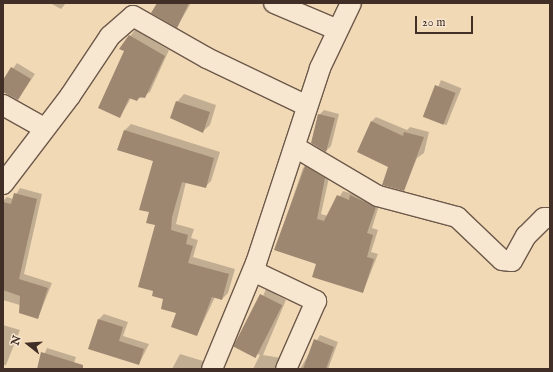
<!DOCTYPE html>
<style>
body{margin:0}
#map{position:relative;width:553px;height:372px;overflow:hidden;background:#f2d9b6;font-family:"IM FELL English",serif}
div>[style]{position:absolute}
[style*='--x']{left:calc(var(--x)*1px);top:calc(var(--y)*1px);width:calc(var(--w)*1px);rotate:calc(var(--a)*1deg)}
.shadow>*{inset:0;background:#0003;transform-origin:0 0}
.building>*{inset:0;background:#9d8771;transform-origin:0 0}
.roads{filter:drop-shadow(1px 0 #6d594a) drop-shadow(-1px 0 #6d594a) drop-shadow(0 1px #6d594a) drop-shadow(0 -1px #6d594a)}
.minor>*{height:20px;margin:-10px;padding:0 10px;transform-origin:10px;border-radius:10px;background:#f7e6d0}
span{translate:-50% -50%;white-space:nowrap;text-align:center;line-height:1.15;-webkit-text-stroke:3px #f7e6d0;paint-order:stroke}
.frame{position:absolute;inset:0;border:4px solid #412e26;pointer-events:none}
.north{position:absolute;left:8px;top:324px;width:40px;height:40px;-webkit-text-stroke:3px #f7e6d0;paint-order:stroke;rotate:287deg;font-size:11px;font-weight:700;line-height:16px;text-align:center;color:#412e26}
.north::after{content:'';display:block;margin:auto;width:14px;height:18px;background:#412e26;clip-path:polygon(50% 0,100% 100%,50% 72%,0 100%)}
.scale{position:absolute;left:415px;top:16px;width:58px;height:18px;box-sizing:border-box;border:2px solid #412e26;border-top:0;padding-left:5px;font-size:12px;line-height:14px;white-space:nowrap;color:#412e26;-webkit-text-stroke:3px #f7e6d0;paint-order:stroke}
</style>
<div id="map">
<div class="shadow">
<div style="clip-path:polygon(50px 3px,66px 3px,61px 9px)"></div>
<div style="clip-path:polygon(159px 3px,191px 3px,177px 27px)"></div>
<div style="clip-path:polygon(135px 30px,169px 50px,150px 92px,137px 100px,131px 98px,120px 117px,125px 51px,121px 48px)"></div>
<div style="clip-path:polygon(17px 63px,35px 74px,18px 99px,3px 91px,3px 82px)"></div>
<div style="left:441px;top:80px;width:22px;height:40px;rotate:22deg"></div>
<div style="clip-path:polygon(184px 94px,216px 105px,210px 125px,202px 132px,177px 102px)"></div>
<div style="clip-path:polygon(324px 110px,339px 114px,331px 146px,326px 151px,319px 115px)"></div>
<div style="clip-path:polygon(376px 117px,407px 130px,410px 127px,429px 132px,424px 153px,417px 158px,404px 190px,371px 122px)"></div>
<div style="clip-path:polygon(131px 124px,220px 152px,211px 181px,205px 187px,186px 182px,176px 224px,194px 229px,191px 238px,198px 240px,193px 257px,235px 269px,228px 293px,222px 299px,215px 297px,197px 335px,154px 290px,156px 224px,150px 212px,154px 161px,118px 150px,125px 130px)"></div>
<div style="clip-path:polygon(308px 163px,330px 173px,321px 214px,328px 216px,343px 191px,353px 194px,356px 191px,380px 202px,372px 228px,378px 230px,371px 252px,378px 254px,363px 292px,317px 263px,275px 250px,303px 168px)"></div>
<div style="clip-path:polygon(20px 188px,42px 194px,24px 274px,52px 283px,38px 318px,23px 306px,3px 300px,3px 201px,7px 197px,13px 199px)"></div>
<div style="clip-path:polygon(266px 289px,286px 300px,263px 355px,281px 358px,281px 369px,253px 369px,260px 355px,241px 349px)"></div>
<div style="clip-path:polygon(104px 314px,128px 322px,123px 336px,149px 344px,139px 364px,99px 319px)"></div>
<div style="clip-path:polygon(3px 325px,20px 330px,6px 365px,3px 365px)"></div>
<div style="clip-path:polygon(320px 335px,338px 342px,328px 369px,300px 369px)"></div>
<div style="clip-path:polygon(47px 348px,76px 357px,72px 369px,38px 369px)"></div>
<div style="clip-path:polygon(180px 354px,203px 361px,201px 369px,172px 369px)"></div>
</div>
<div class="building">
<div style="clip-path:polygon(157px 3px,189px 3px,177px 28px,151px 13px)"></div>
<div style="clip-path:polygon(129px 35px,165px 56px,145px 98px,139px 97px,137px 101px,129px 98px,120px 118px,98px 108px,124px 51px,119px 49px)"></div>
<div style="clip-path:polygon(11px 67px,31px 79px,18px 100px,3px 92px,3px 80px)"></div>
<div style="left:435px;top:85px;width:22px;height:34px;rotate:21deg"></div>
<div style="clip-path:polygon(176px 101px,210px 112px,203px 133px,170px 118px)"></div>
<div style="clip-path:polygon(318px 114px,335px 118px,326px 152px,311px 143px)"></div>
<div style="clip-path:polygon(371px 121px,403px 136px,404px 132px,424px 137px,404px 191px,382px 185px,388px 167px,357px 152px)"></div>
<div style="clip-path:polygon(124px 130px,214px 158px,206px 188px,182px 182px,172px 217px,171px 230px,188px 235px,186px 244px,193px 246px,188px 263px,229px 274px,222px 300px,212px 297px,197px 336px,171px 327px,176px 313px,161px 309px,163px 299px,152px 296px,153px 291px,138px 287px,155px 225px,146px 223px,149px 212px,139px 210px,153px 161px,117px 150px)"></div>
<div style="clip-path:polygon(305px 166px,325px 178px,317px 219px,324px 221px,337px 195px,349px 200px,350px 195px,376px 207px,367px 233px,373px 235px,367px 257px,374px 259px,363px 293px,312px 277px,316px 264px,274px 250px)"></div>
<div style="clip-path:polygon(14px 193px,37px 199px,19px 279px,48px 288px,38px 319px,19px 313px,20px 296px,3px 290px,3px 202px,11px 204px)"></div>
<div style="left:260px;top:294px;width:25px;height:59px;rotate:27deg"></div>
<div style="clip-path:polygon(98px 319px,123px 327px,119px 341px,144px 349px,139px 365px,88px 349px)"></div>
<div style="clip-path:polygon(314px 339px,334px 347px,326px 369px,303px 369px)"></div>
<div style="clip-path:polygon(41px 352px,83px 365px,83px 369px,37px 369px)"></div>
</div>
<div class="roads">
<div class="minor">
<div style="--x:274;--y:3;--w:69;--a:22.9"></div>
<div style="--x:3;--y:105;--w:47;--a:29.3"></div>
<div style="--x:295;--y:147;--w:96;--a:30.6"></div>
<div style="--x:378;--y:196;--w:82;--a:14.9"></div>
<div style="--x:457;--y:217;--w:62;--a:43.7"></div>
<div style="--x:502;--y:260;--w:10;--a:6"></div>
<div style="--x:512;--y:261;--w:29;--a:-61"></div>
<div style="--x:526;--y:236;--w:25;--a:-45"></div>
<div style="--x:544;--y:218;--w:6;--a:0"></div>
<div style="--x:3;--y:184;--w:111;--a:-52.7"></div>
<div style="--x:70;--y:96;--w:72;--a:-56.3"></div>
<div style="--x:110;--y:36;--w:30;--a:-41"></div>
<div style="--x:133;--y:16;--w:85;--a:29.6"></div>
<div style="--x:207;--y:58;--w:111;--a:25.6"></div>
<div style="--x:253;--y:271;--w:70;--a:25.5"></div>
<div style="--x:316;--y:301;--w:74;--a:113.8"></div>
<div style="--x:212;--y:369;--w:115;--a:-67.5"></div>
<div style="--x:256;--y:263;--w:205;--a:-71.8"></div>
<div style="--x:320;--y:68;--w:72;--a:-64.5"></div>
</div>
</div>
<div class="frame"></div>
<div class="north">N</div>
<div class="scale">20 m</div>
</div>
